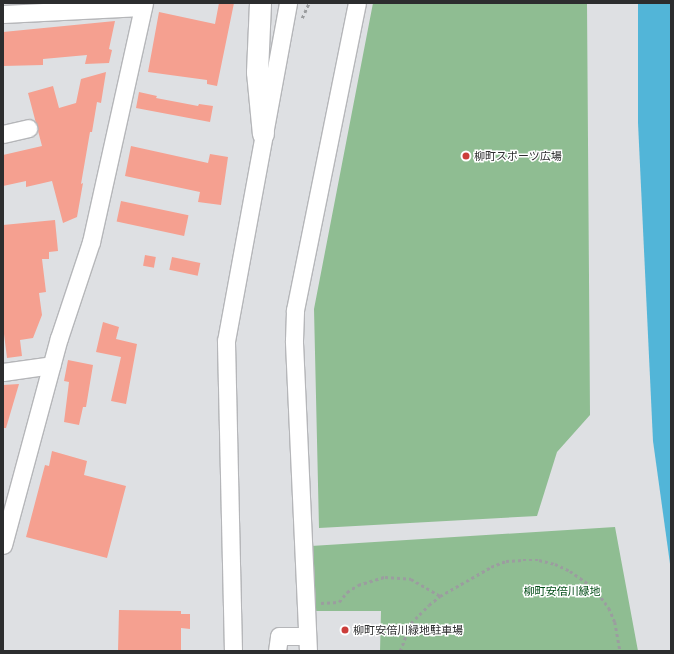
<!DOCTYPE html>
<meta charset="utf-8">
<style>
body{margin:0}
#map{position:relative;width:674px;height:654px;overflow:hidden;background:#dee0e3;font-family:Cabin,"Noto Sans JP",sans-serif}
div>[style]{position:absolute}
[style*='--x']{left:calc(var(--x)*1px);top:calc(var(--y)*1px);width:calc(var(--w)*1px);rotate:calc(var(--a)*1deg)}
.green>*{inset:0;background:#8fbd92}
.water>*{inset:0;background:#52b5d8}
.building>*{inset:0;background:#f5a090;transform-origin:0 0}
.path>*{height:2.5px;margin-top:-1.25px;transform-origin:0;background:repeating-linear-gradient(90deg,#9b9d9f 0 3px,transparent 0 6px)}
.roads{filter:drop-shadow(1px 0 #b5b6b9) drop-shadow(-1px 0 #b5b6b9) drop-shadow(0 1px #b5b6b9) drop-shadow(0 -1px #b5b6b9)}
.minor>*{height:17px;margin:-8.5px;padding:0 8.5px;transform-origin:8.5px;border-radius:8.5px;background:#fff}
.tertiary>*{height:21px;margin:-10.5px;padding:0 10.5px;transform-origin:10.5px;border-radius:10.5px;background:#fff}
.dots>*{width:11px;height:11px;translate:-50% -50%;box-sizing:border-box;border:2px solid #fff;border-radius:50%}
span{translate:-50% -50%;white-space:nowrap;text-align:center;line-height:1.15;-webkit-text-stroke:3px #fff;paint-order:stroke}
.poi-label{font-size:11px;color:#2c2d2e}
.left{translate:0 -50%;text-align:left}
.park-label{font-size:11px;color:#014b15}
.frame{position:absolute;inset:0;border:4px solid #2c2d2e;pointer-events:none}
</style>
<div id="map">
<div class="green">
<div style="clip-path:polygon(373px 3px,587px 3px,590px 415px,557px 452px,537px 516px,319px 528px,314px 309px)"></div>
<div style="clip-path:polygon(615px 527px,638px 651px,380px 651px,381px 611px,315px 611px,311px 546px)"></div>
</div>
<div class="water">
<div style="clip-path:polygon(638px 3px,671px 3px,671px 571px,653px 441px,638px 123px)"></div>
</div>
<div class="building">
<div style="clip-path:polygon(219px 3px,234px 3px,217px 86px,207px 84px,207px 80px,148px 72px,159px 12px,215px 24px)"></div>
<div style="clip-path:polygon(115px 21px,109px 49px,112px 50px,109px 63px,85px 64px,87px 55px,43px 59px,43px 65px,3px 66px,3px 32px)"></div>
<div style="clip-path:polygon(106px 72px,101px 103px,97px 102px,92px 132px,90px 132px,81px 184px,83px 183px,77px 217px,63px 223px,52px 181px,26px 187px,26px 181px,3px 186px,3px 155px,42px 146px,28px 93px,53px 86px,59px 108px,76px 103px,81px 79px)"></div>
<div style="clip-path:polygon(139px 92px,157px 96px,156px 98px,198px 106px,199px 104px,213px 106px,210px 122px,136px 108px)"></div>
<div style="clip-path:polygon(131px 146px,208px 163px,210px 154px,228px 157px,221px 205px,198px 202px,200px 192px,125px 176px)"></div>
<div style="left:121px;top:201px;width:69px;height:21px;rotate:12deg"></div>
<div style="clip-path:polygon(55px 220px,58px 251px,49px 252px,49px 259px,42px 259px,46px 292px,39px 293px,42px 315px,33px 338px,20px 340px,22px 356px,7px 358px,3px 326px,3px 225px)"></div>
<div style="left:145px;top:255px;width:11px;height:11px;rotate:10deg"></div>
<div style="left:172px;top:257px;width:29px;height:13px;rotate:12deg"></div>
<div style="clip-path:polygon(103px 322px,119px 327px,116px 339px,137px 344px,126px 404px,111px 401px,121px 357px,96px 352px)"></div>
<div style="clip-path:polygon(68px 360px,93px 365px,86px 407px,83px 407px,79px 425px,64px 422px,69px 382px,64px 381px)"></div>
<div style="clip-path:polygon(19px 384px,6px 428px,3px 428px,3px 385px)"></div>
<div style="clip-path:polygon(52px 451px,87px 461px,84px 475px,126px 486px,107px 558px,26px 537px,45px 465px,49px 466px)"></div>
<div style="clip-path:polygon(119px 610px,181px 611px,181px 614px,190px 614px,190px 629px,181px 628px,181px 651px,118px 651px)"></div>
</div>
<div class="path">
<div style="--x:302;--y:18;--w:17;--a:-65"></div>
<div style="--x:321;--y:603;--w:18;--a:-3"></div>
<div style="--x:339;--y:602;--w:13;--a:-51"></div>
<div style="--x:347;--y:592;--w:13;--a:-32"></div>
<div style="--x:358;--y:585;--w:28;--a:-17"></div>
<div style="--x:385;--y:577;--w:26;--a:4"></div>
<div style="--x:411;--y:579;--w:34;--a:30"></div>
<div style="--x:400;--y:651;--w:30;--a:-69"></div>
<div style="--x:411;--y:623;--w:25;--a:-45"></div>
<div style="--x:429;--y:605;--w:14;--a:-39"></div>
<div style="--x:440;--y:596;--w:59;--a:-29.6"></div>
<div style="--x:491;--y:567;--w:16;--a:-22"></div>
<div style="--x:506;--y:561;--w:17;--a:-3"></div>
<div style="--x:523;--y:560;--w:16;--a:0"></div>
<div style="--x:539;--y:560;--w:16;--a:14"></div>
<div style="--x:555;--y:564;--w:17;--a:25"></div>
<div style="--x:570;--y:571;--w:29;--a:35"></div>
<div style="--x:594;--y:588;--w:25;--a:53"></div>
<div style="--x:609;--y:608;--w:15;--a:67"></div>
<div style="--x:615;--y:622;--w:29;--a:80"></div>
</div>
<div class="roads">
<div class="minor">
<div style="--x:3;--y:14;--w:140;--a:-2.9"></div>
<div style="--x:3;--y:134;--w:26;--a:-13"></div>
<div style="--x:3;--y:372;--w:49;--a:-8.1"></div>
<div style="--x:3;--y:545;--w:214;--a:-74.9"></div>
<div style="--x:59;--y:338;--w:101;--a:-71.6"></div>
<div style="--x:91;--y:242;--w:245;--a:-77.5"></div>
<div style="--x:233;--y:651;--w:310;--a:-91.3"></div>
<div style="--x:226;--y:341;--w:344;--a:-79.6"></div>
<div style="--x:277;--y:651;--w:15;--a:-82"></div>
<div style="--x:279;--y:636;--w:28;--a:0"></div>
<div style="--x:308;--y:651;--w:311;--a:-92.6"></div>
<div style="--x:294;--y:340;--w:30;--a:-88"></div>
<div style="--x:295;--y:310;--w:313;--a:-78.6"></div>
</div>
<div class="tertiary">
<div style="--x:260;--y:3;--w:69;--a:92.5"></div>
<div style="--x:257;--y:72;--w:62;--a:84.5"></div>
</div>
</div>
<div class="dots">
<div style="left:466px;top:156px;background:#cc3e3b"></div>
<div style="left:345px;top:630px;background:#cc3e3b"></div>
</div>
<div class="poi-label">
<span class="left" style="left:474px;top:156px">柳町スポーツ広場</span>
<span class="left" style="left:353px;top:630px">柳町安倍川緑地駐車場</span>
</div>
<div class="park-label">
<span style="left:562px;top:591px">柳町安倍川緑地</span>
</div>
<div class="frame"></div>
</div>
